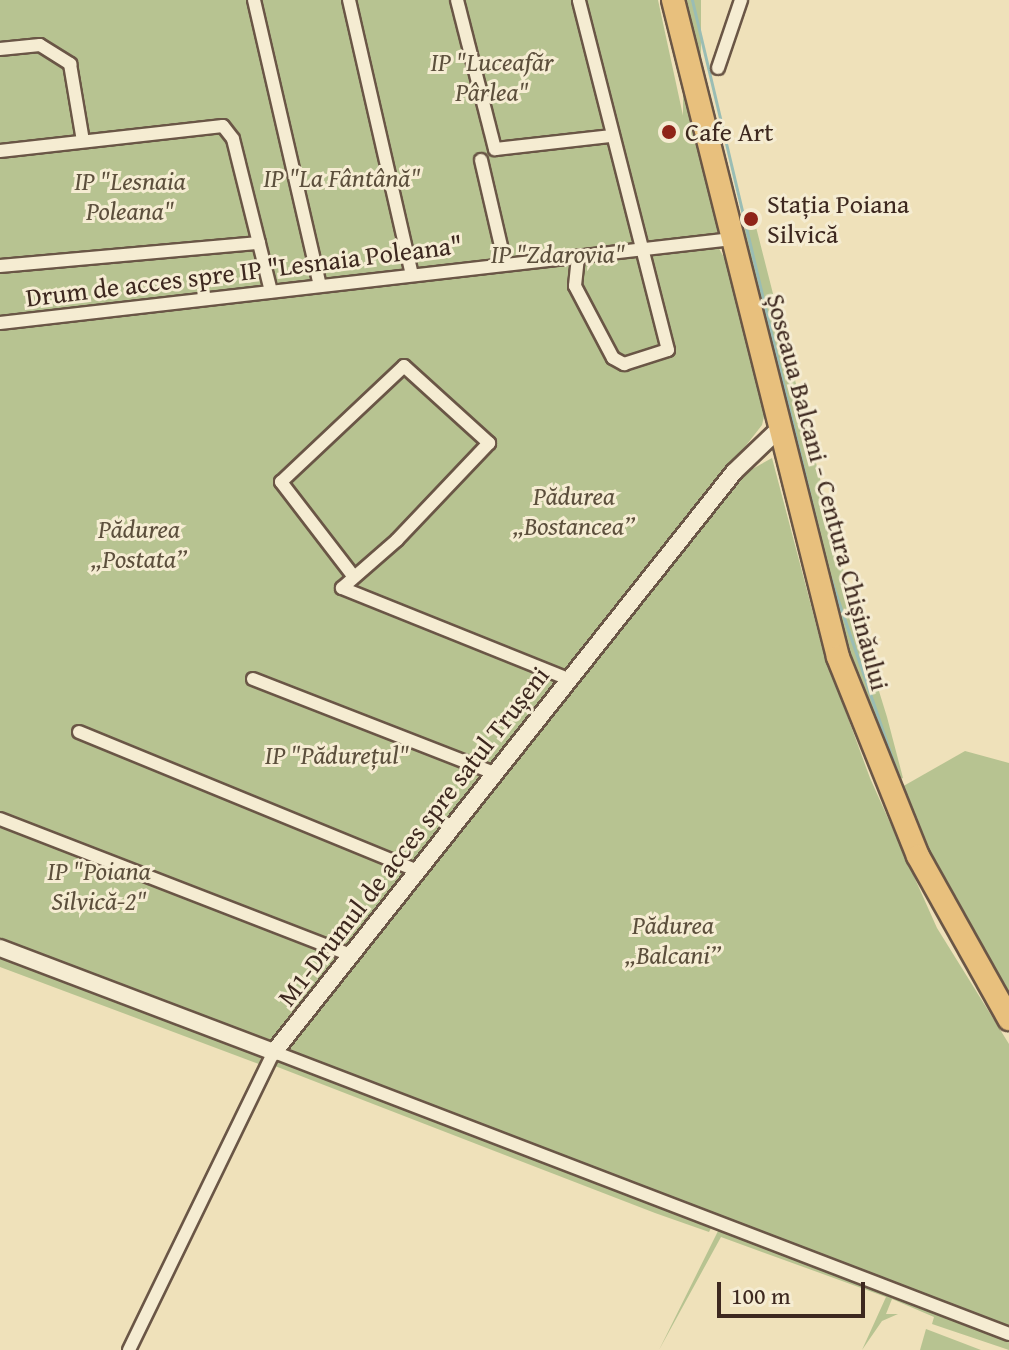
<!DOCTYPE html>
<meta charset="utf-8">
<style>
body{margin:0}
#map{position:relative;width:1009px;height:1350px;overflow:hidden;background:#efe1ba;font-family:"Gentium Book Plus",serif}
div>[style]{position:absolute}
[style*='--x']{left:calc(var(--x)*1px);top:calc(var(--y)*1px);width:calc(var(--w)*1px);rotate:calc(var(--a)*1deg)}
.green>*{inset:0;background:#b7c391;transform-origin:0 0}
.stream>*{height:3px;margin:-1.5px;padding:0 1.5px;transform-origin:1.5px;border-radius:1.5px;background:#9abdb4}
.roads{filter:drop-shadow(2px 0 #6a5646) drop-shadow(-2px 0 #6a5646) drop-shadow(0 2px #6a5646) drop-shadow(0 -2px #6a5646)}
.street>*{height:12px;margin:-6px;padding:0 6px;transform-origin:6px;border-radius:6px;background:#f5ecd2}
.secondary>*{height:16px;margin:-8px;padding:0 8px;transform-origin:8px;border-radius:8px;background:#f5ecd2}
.highway>*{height:22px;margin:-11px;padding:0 11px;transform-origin:11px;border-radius:11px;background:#e8c07d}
.dots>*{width:22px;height:22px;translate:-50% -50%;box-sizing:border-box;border:4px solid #f5ecd2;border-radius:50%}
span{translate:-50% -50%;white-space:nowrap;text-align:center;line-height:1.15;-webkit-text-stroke:6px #f5ecd2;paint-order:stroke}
.park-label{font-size:26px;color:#5c4f3c;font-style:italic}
.poi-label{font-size:26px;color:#3d281f}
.left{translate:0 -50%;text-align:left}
.street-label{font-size:26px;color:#3d281f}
.scale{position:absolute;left:717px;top:1282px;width:148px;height:36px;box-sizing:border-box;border:4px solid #3d281f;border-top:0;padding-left:10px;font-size:24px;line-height:28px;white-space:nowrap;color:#3d281f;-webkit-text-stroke:6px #f5ecd2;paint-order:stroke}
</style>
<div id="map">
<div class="green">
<div style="clip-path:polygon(0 0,658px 0,690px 148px,698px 147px,720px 227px,713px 238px,730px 268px,766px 408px,762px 425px,489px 775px,338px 954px,276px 1042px,0 941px)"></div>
<div style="left:683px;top:0;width:18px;height:214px"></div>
<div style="clip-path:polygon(755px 223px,852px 604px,887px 717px,903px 778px,897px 780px,842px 640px,742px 242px,745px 227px)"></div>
<div style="clip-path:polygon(772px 458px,822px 647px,870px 778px,937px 928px,1009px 1044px,1009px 1328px,288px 1050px,738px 477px)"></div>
<div style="clip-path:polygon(965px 751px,1009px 763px,1009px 993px,943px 881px,900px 788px)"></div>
<div style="clip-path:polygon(0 954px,262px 1055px,259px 1064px,0 967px)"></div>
<div style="clip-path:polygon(280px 1058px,713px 1224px,709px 1232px,655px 1213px,275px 1066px)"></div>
<div style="clip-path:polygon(720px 1227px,1009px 1337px,1009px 1350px,932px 1324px,934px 1317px,892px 1299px,886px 1314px,898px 1314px,882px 1321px,862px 1350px,886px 1297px,721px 1237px,659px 1350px)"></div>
<div style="clip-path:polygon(926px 1329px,981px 1350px,920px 1350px)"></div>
</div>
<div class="stream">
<div style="--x:692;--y:0;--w:571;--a:76.64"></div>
<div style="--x:828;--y:571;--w:217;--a:71.1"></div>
<div style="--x:904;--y:790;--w:5;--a:68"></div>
</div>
<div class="roads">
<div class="street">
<div style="--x:254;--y:0;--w:293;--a:77"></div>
<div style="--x:349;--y:0;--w:278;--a:77.1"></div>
<div style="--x:457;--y:0;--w:154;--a:75.7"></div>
<div style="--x:495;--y:149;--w:116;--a:-6.4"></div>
<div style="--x:0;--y:49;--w:40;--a:-5.7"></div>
<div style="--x:40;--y:45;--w:36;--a:32"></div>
<div style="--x:70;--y:64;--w:78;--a:80.4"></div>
<div style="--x:718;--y:68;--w:72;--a:-71.3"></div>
<div style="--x:0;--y:151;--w:224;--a:-6.4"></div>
<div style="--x:223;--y:126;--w:16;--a:52"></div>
<div style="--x:233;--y:139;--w:157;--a:76"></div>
<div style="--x:481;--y:160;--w:106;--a:76.9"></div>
<div style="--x:578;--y:257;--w:29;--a:96"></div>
<div style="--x:575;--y:286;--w:81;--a:62.2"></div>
<div style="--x:613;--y:358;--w:13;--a:29"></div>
<div style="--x:624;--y:364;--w:46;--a:-17.7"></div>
<div style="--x:668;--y:350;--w:361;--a:-104.3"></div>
<div style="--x:0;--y:266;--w:260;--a:-5.1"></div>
<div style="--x:0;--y:323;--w:737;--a:-6.55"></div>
<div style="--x:354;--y:577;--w:120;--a:-127.5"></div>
<div style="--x:281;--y:482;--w:169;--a:-43.3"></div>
<div style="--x:404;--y:366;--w:115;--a:42.2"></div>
<div style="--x:489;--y:443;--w:134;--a:133.5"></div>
<div style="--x:397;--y:540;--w:73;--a:138.9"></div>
<div style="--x:342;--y:588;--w:244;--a:21.9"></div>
<div style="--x:253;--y:679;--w:259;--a:21.3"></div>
<div style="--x:79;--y:732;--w:363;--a:22.3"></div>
<div style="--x:0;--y:819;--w:373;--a:21.2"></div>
<div style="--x:129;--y:1350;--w:331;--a:-64.1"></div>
<div style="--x:274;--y:1052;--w:787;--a:20.99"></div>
</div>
<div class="secondary">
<div style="--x:0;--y:948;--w:293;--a:20.8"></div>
<div style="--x:274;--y:1052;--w:740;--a:-51.58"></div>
<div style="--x:734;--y:472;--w:64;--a:-43.7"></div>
</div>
<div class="highway">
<div style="--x:673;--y:0;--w:677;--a:75.9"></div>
<div style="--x:838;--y:657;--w:214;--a:68.1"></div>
<div style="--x:918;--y:856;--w:187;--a:60.8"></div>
</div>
</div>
<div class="dots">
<div style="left:669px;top:132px;background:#8f2418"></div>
<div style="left:751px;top:219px;background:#8f2418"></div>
</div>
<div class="park-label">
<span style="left:492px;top:77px">IP "Luceafăr<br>Pârlea"</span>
<span style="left:342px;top:178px">IP "La Fântână"</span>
<span style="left:130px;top:196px">IP "Lesnaia<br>Poleana"</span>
<span style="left:558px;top:254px">IP "Zdarovia"</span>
<span style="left:574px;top:511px">Pădurea<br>„Bostancea”</span>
<span style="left:139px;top:544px">Pădurea<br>„Postata”</span>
<span style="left:337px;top:755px">IP "Pădurețul"</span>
<span style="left:99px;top:886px">IP "Poiana<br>Silvică-2"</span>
<span style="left:673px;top:940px">Pădurea<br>„Balcani”</span>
</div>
<div class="poi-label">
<span class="left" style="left:685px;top:132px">Cafe Art</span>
<span class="left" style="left:767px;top:219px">Stația Poiana<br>Silvică</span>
</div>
<div class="street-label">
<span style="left:244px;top:271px;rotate:-7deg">Drum de acces spre IP "Lesnaia Poleana"</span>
<span style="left:828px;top:492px;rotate:75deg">Șoseaua Balcani - Centura Chișinăului</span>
<span style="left:413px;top:836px;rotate:-52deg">M1-Drumul de acces spre satul Trușeni</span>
</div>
<div class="scale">100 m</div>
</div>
